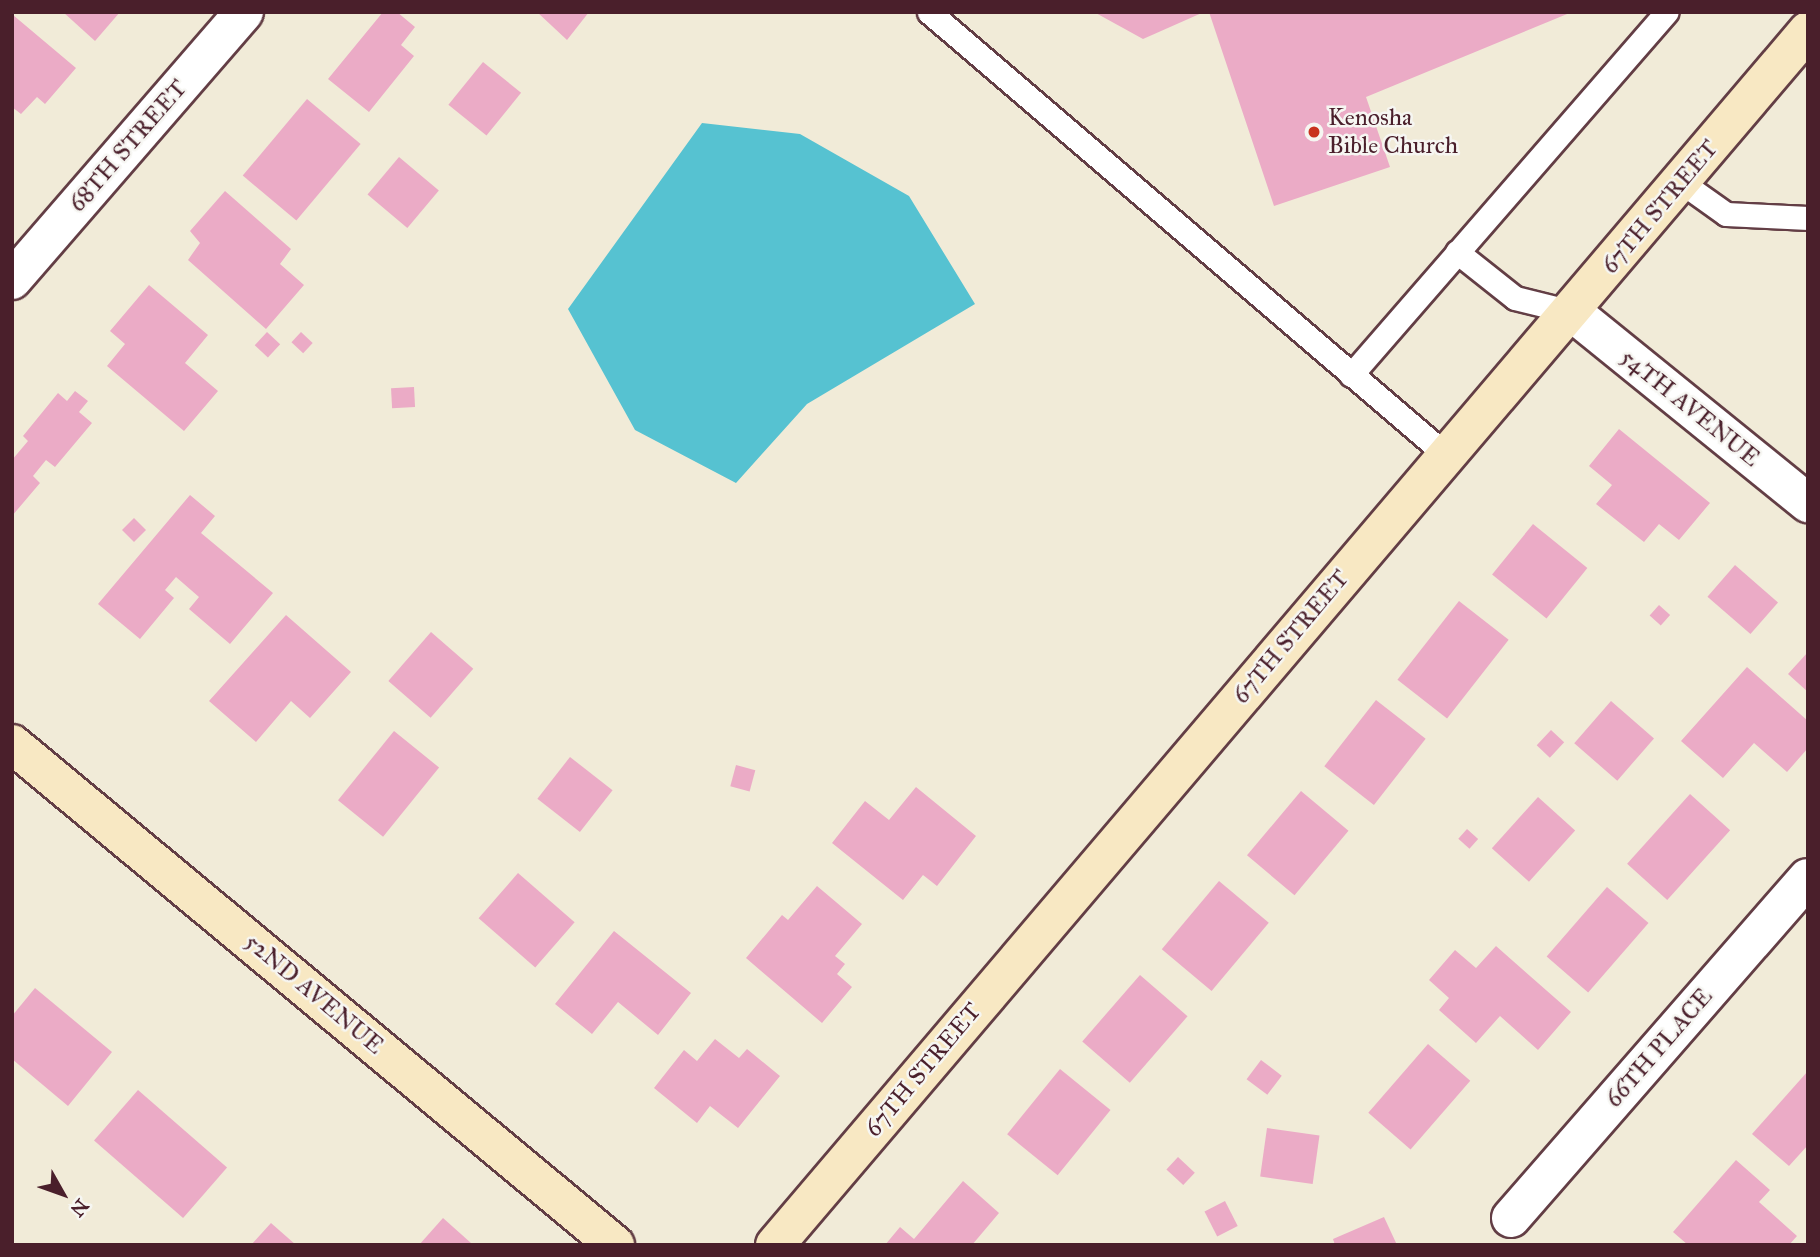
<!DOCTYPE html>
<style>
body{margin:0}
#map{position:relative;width:1820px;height:1257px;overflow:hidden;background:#f1ebd8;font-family:"IM FELL Great Primer",serif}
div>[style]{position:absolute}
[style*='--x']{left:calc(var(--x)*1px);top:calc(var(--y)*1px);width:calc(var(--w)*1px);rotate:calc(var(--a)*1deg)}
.water>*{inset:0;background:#56c2d1}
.building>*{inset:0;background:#ebabc6;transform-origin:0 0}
.roads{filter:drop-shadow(2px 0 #633e45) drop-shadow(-2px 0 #633e45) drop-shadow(0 2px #633e45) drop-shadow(0 -2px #633e45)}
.lane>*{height:23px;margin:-11.5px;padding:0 11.5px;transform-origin:11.5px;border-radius:11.5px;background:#fff}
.street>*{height:38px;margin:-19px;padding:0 19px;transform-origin:19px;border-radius:19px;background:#fff}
.secondary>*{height:38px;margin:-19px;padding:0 19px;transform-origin:19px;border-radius:19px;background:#f8e8c3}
.dots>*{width:19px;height:19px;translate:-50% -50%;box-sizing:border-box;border:4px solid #f6f6f2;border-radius:50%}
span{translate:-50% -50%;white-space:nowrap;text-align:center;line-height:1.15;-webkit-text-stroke:5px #f6f6f2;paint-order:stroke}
.poi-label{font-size:24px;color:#4a1f2b}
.left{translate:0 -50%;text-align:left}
.street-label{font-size:24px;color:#4a1f2b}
.frame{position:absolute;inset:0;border:14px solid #4a1f2b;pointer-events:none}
.north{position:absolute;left:28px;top:1159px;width:70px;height:70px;-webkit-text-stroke:5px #f6f6f2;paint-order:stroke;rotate:130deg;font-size:19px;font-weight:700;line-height:28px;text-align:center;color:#4a1f2b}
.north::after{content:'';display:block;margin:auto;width:24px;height:32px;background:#4a1f2b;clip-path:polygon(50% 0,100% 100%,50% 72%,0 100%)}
</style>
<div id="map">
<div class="water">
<div style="clip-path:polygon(702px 123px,800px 134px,909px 196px,975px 304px,807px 404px,736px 483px,635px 430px,568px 309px)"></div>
</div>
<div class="building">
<div style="clip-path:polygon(63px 12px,120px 12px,95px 41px)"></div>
<div style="clip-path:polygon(383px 12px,397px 12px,415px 27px,401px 45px,414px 56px,369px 112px,328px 79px)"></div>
<div style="clip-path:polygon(537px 12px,589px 12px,567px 40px)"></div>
<div style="clip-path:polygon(1094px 12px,1204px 12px,1143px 39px)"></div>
<div style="clip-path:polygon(1209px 12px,1572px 12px,1366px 97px,1390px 167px,1274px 206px)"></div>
<div style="clip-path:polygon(13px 15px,76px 68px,45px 104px,37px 97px,21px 114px,12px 107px)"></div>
<div style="left:483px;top:62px;width:49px;height:55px;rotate:39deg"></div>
<div style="left:307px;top:99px;width:70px;height:100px;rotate:40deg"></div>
<div style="left:399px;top:157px;width:52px;height:49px;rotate:40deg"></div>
<div style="clip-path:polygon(225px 191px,291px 249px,280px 264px,304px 285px,266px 329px,188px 260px,200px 243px,190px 231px)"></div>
<div style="clip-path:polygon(149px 285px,208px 335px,185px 363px,218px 391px,184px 431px,107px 366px,125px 344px,110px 331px)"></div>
<div style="left:267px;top:332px;width:18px;height:18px;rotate:43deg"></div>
<div style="left:301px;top:332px;width:16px;height:14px;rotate:43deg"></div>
<div style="left:414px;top:387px;width:20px;height:23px;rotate:87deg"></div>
<div style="clip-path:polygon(75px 391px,88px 401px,79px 412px,92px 423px,55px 467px,46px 460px,33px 476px,40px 483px,12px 516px,12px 460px,28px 441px,23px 436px,58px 393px,67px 401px)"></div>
<div style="clip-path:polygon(1619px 429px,1710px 503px,1679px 540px,1659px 524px,1644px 542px,1596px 504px,1612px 485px,1589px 466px)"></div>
<div style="clip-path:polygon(190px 495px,215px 516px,201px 533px,273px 593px,230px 644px,189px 609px,199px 597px,176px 577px,165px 590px,174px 598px,140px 639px,98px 604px)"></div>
<div style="left:134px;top:518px;width:17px;height:17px;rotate:45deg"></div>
<div style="left:1533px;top:524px;width:70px;height:65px;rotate:39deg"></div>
<div style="left:1735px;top:565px;width:57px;height:42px;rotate:41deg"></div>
<div style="left:1459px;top:601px;width:63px;height:100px;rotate:38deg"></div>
<div style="left:1659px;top:605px;width:15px;height:14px;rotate:42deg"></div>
<div style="clip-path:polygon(286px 615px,351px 672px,310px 718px,291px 701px,256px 742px,209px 701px)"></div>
<div style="left:431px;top:632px;width:56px;height:65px;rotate:41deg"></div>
<div style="clip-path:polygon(1808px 652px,1808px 692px,1788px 674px)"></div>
<div style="clip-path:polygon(1747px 667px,1808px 721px,1808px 748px,1787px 772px,1754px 743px,1723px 778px,1681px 741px)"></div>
<div style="left:1376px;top:700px;width:63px;height:84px;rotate:38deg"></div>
<div style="left:1611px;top:701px;width:57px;height:56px;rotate:41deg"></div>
<div style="left:1551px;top:730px;width:18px;height:21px;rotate:43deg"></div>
<div style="left:394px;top:731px;width:58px;height:89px;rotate:39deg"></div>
<div style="left:570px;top:757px;width:54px;height:53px;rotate:38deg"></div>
<div style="left:736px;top:765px;width:20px;height:22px;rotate:15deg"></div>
<div style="clip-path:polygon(916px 787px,976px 836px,937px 886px,923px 875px,903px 900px,832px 843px,865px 801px,889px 820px)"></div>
<div style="left:1301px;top:791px;width:62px;height:84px;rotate:40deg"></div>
<div style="left:1690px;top:794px;width:54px;height:94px;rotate:42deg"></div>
<div style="left:1538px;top:797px;width:50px;height:69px;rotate:42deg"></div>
<div style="left:1467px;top:829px;width:15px;height:13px;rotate:42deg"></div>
<div style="left:518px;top:873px;width:75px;height:60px;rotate:41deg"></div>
<div style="left:1219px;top:881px;width:65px;height:89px;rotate:40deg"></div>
<div style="clip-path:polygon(817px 886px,862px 924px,835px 956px,845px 964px,837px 974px,852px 987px,822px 1023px,746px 958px,782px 915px,788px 920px)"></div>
<div style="left:1607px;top:887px;width:55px;height:92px;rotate:41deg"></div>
<div style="clip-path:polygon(614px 931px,691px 993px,658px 1035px,618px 1002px,592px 1034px,555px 1004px)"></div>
<div style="clip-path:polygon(1496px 946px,1571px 1012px,1538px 1050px,1500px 1016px,1476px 1043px,1439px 1010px,1449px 998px,1429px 980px,1455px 950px,1476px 968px)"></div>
<div style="left:1140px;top:975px;width:63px;height:88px;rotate:41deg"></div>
<div style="clip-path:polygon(35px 988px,112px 1052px,68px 1106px,12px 1059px,12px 1016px)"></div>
<div style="clip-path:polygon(715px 1039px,739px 1058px,747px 1049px,780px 1076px,738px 1128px,710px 1106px,697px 1123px,654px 1088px,684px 1050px,697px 1061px)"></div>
<div style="left:1428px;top:1044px;width:56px;height:91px;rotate:41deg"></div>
<div style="left:1261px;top:1060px;width:26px;height:24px;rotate:37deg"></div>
<div style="left:1060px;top:1069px;width:65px;height:84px;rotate:39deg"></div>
<div style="clip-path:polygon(1808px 1071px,1808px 1145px,1789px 1166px,1752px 1134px)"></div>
<div style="left:138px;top:1090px;width:118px;height:67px;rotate:41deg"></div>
<div style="left:1267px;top:1128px;width:53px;height:49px;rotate:8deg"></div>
<div style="left:1178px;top:1157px;width:23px;height:17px;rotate:43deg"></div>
<div style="clip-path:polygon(1736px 1160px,1770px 1190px,1759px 1202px,1797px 1236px,1789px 1245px,1688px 1245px,1673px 1232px)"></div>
<div style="clip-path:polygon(963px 1181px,999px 1213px,972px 1245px,885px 1245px,900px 1227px,914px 1239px)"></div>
<div style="left:1225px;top:1201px;width:28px;height:23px;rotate:63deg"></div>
<div style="clip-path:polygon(1384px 1217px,1397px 1245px,1335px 1245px,1333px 1239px)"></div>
<div style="clip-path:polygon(443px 1218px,471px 1243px,470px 1245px,419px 1245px)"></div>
<div style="clip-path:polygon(271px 1223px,296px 1245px,251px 1245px)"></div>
</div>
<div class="roads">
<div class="lane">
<div style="--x:929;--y:12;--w:681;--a:40.59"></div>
<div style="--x:1681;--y:182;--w:55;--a:35.4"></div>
<div style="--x:1726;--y:214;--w:82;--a:2.8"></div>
<div style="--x:1457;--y:252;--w:74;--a:38.4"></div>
<div style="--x:1515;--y:298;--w:59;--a:13.8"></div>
<div style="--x:1351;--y:375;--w:481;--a:-49"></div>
</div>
<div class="street">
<div style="--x:12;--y:280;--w:354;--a:-49.1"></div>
<div style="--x:1572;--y:312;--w:304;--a:39"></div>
<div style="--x:1511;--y:1218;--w:451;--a:-48.9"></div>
</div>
<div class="secondary">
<div style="--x:12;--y:744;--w:784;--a:39.72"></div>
<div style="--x:775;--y:1245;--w:1594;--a:-49.61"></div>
</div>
</div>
<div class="dots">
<div style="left:1314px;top:132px;background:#c8321e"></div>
</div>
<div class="poi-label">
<span class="left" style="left:1328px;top:132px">Kenosha<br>Bible Church</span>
</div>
<div class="street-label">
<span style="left:128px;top:146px;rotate:-49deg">68TH STREET</span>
<span style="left:1660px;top:207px;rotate:-50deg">67TH STREET</span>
<span style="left:1690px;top:408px;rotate:39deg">54TH AVENUE</span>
<span style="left:1291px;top:637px;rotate:-50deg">67TH STREET</span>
<span style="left:314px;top:994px;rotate:40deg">52ND AVENUE</span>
<span style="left:1659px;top:1048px;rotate:-49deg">66TH PLACE</span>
<span style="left:923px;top:1070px;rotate:-50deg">67TH STREET</span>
</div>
<div class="frame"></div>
<div class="north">N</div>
</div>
